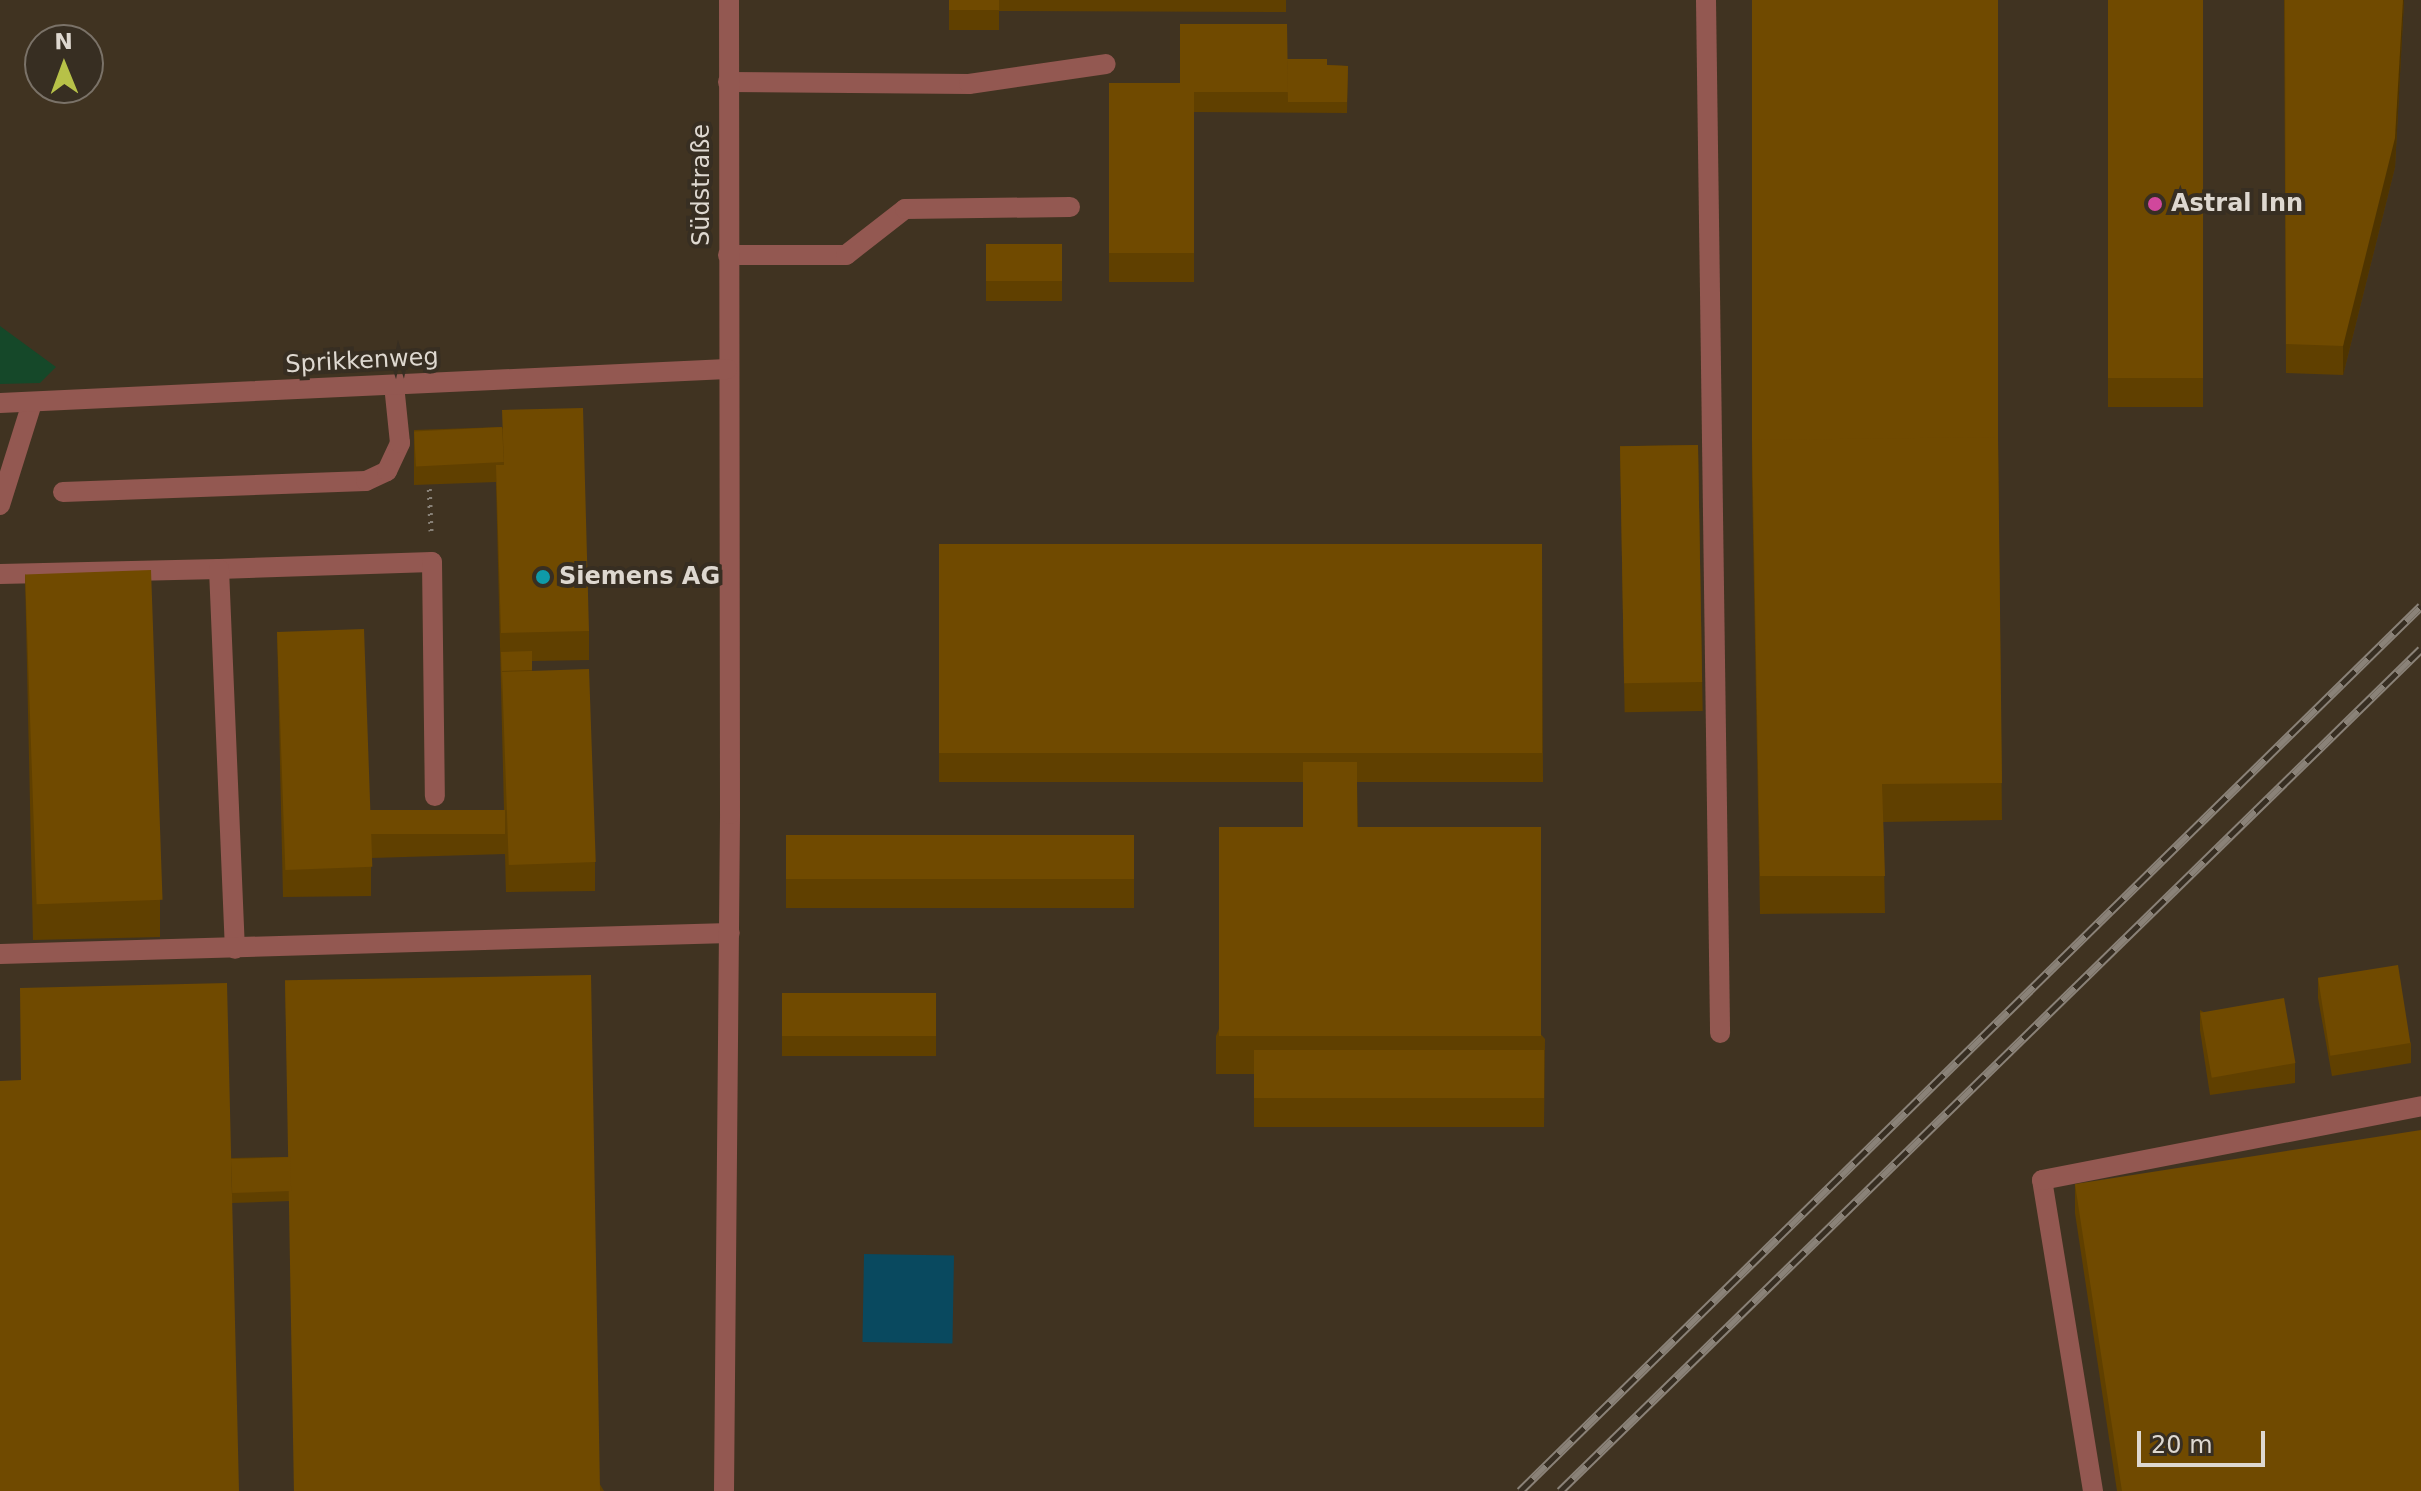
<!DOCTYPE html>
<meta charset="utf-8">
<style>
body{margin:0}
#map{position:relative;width:2421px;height:1491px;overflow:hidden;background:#372e22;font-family:"DejaVu Sans",sans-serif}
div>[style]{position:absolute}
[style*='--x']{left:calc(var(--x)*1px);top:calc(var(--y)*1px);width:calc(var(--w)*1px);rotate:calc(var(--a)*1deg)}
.built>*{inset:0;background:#403321}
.green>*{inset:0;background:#154829}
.water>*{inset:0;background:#09495f;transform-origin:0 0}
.path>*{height:5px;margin-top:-2.5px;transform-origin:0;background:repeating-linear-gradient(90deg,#878076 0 2px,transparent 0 8px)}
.lane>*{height:20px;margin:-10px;padding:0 10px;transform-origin:10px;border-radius:10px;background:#935851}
.street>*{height:20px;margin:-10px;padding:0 10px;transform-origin:10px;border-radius:10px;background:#935851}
.rail>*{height:9px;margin-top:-4.5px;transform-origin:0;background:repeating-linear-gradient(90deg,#372e22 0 18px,#8a8278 0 36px);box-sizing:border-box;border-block:2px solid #8a8278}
.wall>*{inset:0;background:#604000;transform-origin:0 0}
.shaded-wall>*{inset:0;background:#4e3400}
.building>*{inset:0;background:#704a00;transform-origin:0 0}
.dots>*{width:22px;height:22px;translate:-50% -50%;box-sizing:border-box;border:4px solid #372e22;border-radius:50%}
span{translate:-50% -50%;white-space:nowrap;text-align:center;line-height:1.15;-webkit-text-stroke:8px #372e22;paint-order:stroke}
.street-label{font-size:24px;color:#ded8d0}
.poi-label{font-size:24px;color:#ded8d0;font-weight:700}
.left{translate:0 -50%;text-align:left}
.north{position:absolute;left:24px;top:24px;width:80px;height:80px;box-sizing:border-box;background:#372e22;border:2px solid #7a7268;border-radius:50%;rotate:359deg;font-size:22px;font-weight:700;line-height:32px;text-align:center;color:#ded8d0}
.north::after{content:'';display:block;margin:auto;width:28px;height:36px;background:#b7c148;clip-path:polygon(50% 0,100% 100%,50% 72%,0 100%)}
.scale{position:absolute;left:2137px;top:1431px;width:128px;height:36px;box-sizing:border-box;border:4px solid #ded8d0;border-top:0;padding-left:10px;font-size:24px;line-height:28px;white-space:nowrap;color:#ded8d0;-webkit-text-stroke:6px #372e22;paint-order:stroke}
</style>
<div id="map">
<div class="built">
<div style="clip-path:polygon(evenodd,0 0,2421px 0,2421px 1491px,0 1491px,0 0,40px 40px,88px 40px,88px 88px,40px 88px,40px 40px)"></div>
</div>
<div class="green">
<div style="clip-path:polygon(0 326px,56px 367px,40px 383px,0 384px)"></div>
</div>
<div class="water">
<div style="left:864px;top:1254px;width:90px;height:88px;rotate:1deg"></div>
</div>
<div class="path">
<div style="--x:429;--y:481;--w:50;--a:87.7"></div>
</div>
<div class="lane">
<div style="--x:1706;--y:0;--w:1033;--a:89.22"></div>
<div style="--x:728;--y:82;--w:241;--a:0.5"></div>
<div style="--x:969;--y:84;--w:138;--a:-8.3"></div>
<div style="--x:728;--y:255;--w:118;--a:0"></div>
<div style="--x:846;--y:255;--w:75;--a:-37.9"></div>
<div style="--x:905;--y:209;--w:165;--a:-0.7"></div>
<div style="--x:63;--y:492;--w:303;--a:-2.1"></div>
<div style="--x:366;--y:481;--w:23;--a:-25"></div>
<div style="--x:387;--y:471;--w:31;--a:-65"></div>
<div style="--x:400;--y:443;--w:58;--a:-95.9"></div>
<div style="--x:0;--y:505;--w:107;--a:-72.6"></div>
<div style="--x:219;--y:569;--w:213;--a:-1.9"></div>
<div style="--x:432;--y:562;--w:234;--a:89.3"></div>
<div style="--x:0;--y:574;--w:219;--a:-1.3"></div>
<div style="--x:219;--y:569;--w:380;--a:87.6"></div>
<div style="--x:0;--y:954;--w:730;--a:-1.65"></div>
<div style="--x:724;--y:1491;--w:677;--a:-89.49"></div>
<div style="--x:2093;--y:1491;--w:315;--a:-99.3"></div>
<div style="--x:2042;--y:1180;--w:386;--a:-11"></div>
</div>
<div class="street">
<div style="--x:729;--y:0;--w:814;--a:89.93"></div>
<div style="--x:0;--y:403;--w:728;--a:-2.68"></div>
</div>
<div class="rail">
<div style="--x:1520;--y:1491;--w:1263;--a:-44.49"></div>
<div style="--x:1560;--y:1491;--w:1204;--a:-44.36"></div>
</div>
<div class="wall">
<div style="clip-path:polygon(949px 0,1286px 0,1286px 12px,999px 11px,999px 30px,949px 30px)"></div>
<div style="clip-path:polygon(1752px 0,1998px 440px,2002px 820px,1883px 822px,1885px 913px,1760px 914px,1752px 478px)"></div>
<div style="left:2108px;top:0;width:95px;height:407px"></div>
<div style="clip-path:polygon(2284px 0,2404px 0,2395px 167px,2343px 375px,2286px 373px)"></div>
<div style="clip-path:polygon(1327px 65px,1348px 66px,1347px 113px,1194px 112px,1194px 282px,1109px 282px,1109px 83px,1180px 83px,1287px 69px)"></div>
<div style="left:986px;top:244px;width:76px;height:57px"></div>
<div style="clip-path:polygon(502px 427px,589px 631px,589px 660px,532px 661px,532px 670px,595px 862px,595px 891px,506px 892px,505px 854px,371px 858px,371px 896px,283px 897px,277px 631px,369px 813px,504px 810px,496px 482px,414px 485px,414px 430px)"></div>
<div style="left:1698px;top:445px;width:266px;height:78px;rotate:89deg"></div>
<div style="clip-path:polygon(939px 544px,1542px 544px,1543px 782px,1357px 782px,1358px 827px,1545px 1039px,1544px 1127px,1254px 1127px,1254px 1074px,1216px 1074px,1216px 1036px,1303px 827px,1303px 782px,939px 782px)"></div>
<div style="clip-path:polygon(25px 574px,160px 900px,160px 937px,33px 940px)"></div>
<div style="left:786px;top:835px;width:348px;height:73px"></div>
<div style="clip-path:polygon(2318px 978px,2411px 1043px,2411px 1063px,2332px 1076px,2318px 998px)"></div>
<div style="clip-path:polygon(285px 980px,604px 1491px,298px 1491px,291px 1201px,232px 1203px,231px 1158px,289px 1157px)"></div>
<div style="left:936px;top:993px;width:63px;height:154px;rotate:90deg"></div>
<div style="clip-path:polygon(2200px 1010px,2295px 1063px,2295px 1083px,2210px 1095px,2200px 1030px)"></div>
<div style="clip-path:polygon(2075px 1184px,2421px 1491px,2117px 1491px,2075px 1213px)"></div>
</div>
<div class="shaded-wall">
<div style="clip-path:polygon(2403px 0,2404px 0,2395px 167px,2343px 375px,2343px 346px)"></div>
</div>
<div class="building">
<div style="left:949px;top:0;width:50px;height:10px"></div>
<div style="left:1752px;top:0;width:246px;height:440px"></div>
<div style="left:2108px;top:0;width:95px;height:378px"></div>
<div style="clip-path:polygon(2285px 0,2403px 0,2395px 138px,2343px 346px,2286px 344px)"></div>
<div style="clip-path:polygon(1180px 24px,1287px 24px,1288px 92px,1194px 92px,1194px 83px,1180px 83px)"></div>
<div style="clip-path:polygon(1287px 59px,1327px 59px,1327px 65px,1348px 66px,1347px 102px,1288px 102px)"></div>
<div style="left:1109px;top:83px;width:85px;height:170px"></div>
<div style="left:986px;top:244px;width:76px;height:37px"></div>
<div style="clip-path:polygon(583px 408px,589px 631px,501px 633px,496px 465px,504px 465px,502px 410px)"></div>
<div style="left:502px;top:427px;width:35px;height:88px;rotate:87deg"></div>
<div style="clip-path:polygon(1998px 437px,2002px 783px,1882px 784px,1885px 876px,1760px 876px,1752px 440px)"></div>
<div style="left:1698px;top:445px;width:237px;height:78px;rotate:89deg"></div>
<div style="left:939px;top:544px;width:603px;height:209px"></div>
<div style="left:151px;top:570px;width:330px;height:126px;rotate:88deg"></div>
<div style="left:364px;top:629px;width:238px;height:87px;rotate:88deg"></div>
<div style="clip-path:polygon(532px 651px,532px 670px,502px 671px,502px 690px,501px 652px)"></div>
<div style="left:589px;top:669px;width:193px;height:87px;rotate:88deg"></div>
<div style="left:1303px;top:762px;width:54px;height:65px"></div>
<div style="left:505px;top:810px;width:24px;height:136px;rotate:90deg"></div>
<div style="left:1219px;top:827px;width:322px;height:209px"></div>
<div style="left:786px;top:835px;width:348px;height:44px"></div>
<div style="left:2398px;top:965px;width:79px;height:81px;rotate:81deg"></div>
<div style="left:591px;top:975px;width:516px;height:306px;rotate:89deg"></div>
<div style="clip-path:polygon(227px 983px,239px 1491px,0 1491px,0 1081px,21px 1080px,20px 988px)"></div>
<div style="left:936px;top:993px;width:43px;height:154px;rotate:90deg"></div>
<div style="left:2284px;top:998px;width:66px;height:85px;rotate:80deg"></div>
<div style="left:1254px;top:1050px;width:290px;height:48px"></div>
<div style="clip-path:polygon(2421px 1130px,2421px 1491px,2122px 1491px,2075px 1184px)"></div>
<div style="left:290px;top:1157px;width:34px;height:59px;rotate:88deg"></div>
</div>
<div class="dots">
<div style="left:2155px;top:204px;background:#d1479c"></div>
<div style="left:543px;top:577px;background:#0f9aa8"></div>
</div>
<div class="street-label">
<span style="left:702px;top:185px;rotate:-90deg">Südstraße</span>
<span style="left:362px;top:361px;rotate:-3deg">Sprikkenweg</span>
</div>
<div class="poi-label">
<span class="left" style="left:2171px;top:204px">Astral Inn</span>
<span class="left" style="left:559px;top:577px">Siemens AG</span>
</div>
<div class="north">N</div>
<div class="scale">20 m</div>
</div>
